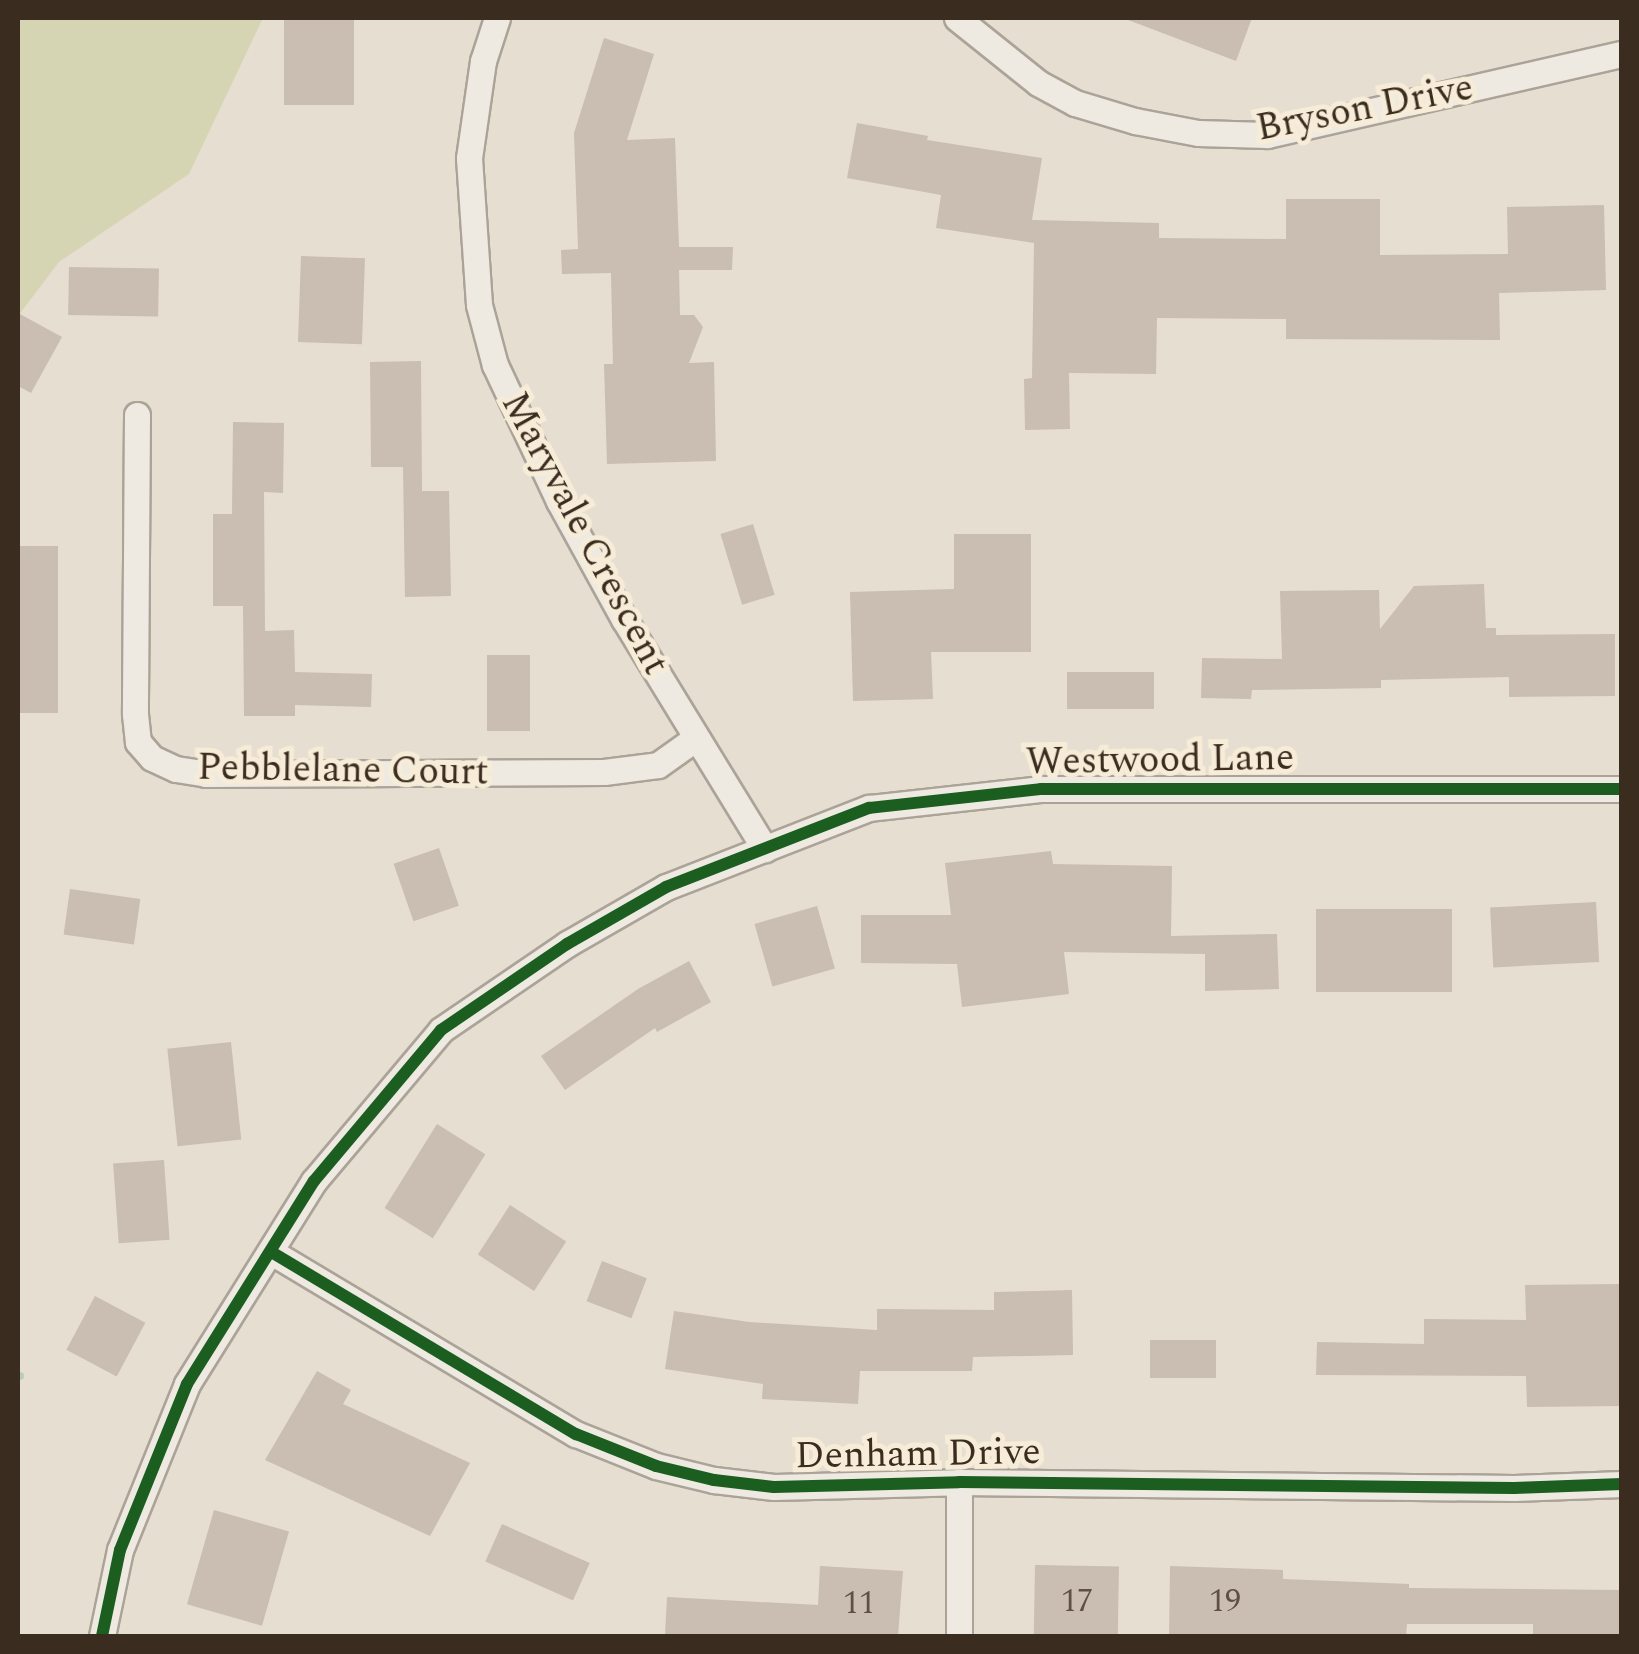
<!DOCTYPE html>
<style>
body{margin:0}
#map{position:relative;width:1639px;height:1654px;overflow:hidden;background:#e6ded0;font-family:Spectral,serif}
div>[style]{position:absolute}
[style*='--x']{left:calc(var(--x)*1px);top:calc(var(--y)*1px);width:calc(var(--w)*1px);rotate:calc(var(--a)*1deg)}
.green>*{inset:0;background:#d6d5b3}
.stream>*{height:8px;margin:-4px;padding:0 4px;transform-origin:4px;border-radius:4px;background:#bbcbc1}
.building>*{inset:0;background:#cabdb1;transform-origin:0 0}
.roads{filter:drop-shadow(2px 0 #aca398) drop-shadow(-2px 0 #aca398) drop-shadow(0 2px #aca398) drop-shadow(0 -2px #aca398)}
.minor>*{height:25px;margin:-12.5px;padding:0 12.5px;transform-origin:12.5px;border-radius:12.5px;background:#eeeae2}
.cycleway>*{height:12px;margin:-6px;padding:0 6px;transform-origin:6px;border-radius:6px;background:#1b5e20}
span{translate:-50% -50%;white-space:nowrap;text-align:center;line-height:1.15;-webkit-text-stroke:10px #f6ecd7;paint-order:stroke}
.number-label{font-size:32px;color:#5f5044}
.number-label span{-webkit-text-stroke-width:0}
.street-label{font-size:38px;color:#3b2c20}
.frame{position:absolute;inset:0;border:20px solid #3b2c20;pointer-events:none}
</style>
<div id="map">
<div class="green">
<div style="clip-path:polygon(18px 18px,263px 18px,189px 174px,59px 262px,18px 316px)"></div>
</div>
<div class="stream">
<div style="--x:18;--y:1376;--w:2;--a:0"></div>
</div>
<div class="building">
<div style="left:284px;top:18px;width:70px;height:87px"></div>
<div style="clip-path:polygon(1123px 18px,1252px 18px,1236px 61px)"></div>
<div style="clip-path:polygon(604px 38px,654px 54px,627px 140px,675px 138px,679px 247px,733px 247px,732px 270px,679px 270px,680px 315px,694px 315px,703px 327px,689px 363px,714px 362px,716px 461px,607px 464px,604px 364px,613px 364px,611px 273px,562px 274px,561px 250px,578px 249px,574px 133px)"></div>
<div style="clip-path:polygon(857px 123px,928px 136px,927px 140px,1042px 158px,1032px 220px,1159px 223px,1159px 238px,1286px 239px,1286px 199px,1380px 199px,1380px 255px,1508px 254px,1507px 207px,1604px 205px,1606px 290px,1499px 293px,1500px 340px,1286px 339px,1286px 319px,1157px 318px,1156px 374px,1069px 373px,1070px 429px,1025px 430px,1024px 379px,1032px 378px,1034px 243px,936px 228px,941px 195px,847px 178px)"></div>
<div style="left:301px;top:256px;width:64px;height:86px;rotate:2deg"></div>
<div style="left:69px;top:267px;width:90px;height:48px;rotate:1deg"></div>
<div style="clip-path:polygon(18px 313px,62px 337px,31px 393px,18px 386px)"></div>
<div style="clip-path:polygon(421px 361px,422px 491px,449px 491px,451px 596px,405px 597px,403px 467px,371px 467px,370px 362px)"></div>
<div style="clip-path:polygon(233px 422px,284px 423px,283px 493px,264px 492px,265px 631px,294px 630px,295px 672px,372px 674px,371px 707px,295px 705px,295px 716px,244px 716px,243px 606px,213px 606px,213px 514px,232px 514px)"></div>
<div style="left:753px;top:524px;width:74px;height:34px;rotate:73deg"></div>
<div style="clip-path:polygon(954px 534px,1031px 534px,1031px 652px,931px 652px,933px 699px,853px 701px,850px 592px,954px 589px)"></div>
<div style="left:18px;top:546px;width:40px;height:167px"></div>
<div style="clip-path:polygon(1484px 584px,1486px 628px,1496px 628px,1496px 635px,1615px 634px,1615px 696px,1509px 697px,1509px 677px,1381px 680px,1381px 688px,1252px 690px,1251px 699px,1201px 698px,1202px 658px,1282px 659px,1280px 591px,1379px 590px,1380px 629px,1414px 586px)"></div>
<div style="left:487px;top:655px;width:43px;height:76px"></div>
<div style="left:1154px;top:672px;width:37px;height:87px;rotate:90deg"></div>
<div style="left:439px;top:848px;width:61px;height:48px;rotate:71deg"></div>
<div style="clip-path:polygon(1051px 851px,1053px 864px,1172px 866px,1171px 936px,1277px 934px,1279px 989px,1205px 991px,1205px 954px,1064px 952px,1069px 994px,962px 1007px,957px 964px,861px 963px,861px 915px,951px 915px,945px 863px)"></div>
<div style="left:70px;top:889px;width:71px;height:46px;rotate:8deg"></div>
<div style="left:1596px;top:902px;width:60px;height:106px;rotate:87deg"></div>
<div style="left:817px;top:906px;width:65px;height:65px;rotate:74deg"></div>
<div style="left:1316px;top:909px;width:136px;height:83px"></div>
<div style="clip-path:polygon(689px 961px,711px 1002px,657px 1032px,655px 1028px,565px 1090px,541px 1056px,638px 989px)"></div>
<div style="left:231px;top:1042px;width:98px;height:64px;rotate:84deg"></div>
<div style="left:437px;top:1124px;width:57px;height:99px;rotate:32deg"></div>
<div style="left:164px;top:1160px;width:80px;height:51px;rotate:86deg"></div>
<div style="left:510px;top:1205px;width:67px;height:59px;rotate:33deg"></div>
<div style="left:602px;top:1261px;width:48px;height:43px;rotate:21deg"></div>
<div style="clip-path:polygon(1622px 1284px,1622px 1406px,1527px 1407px,1526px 1376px,1316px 1375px,1317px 1342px,1424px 1344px,1424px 1319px,1526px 1320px,1525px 1285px)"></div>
<div style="clip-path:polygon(1072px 1290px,1073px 1355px,973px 1357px,972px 1371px,860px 1371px,858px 1404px,762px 1399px,763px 1384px,665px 1369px,674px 1311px,749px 1322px,877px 1330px,877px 1309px,994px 1310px,994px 1292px)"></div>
<div style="left:95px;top:1296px;width:57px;height:61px;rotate:28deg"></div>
<div style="left:1216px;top:1340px;width:38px;height:66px;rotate:90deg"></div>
<div style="clip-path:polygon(317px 1371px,351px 1390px,343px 1404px,470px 1463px,430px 1536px,265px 1460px)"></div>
<div style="left:214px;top:1510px;width:78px;height:98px;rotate:16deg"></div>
<div style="left:502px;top:1524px;width:96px;height:41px;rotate:24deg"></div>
<div style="left:1035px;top:1565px;width:84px;height:71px;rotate:1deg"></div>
<div style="clip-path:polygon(820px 1566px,903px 1571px,898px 1636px,665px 1635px,667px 1597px,818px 1605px)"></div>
<div style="clip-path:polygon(1170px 1566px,1283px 1570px,1283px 1579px,1409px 1584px,1409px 1588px,1622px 1590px,1622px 1636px,1533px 1636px,1533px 1624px,1407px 1624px,1406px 1636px,1169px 1635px)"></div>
</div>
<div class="roads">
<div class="minor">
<div style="--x:497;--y:18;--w:45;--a:108"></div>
<div style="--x:483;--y:61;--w:98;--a:98.2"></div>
<div style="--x:469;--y:158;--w:147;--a:86.1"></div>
<div style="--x:479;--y:305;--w:62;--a:75.1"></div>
<div style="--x:495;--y:365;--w:150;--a:64.8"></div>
<div style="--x:559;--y:501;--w:135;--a:61.2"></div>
<div style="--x:624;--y:619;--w:270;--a:58.5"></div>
<div style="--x:957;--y:18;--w:104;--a:38.7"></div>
<div style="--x:1038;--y:83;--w:42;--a:28.4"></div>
<div style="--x:1075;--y:103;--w:63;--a:16.7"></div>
<div style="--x:1135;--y:121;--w:64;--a:10.8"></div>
<div style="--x:1198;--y:133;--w:69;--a:1.7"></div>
<div style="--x:1267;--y:135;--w:364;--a:-12.9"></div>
<div style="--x:137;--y:415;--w:299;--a:90.4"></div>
<div style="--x:135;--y:714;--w:28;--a:84"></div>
<div style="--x:138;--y:742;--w:21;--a:49"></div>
<div style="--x:152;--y:758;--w:26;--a:25"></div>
<div style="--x:176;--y:769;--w:30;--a:9"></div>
<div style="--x:206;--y:774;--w:398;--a:-0.3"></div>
<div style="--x:604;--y:772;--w:54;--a:-7.4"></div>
<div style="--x:658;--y:765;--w:47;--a:-35.4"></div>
<div style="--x:273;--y:1253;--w:353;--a:30.9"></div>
<div style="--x:576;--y:1434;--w:86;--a:21.8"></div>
<div style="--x:656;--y:1466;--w:60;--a:13.6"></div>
<div style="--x:714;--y:1480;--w:60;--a:6.7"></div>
<div style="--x:774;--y:1487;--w:185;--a:-1.5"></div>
<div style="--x:959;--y:1482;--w:555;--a:0.62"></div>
<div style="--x:1514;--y:1488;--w:108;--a:-2.1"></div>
<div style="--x:959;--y:1482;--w:154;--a:90"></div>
<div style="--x:102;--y:1636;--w:88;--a:-78.2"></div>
<div style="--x:120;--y:1550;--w:179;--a:-68"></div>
<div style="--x:187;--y:1384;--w:239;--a:-58"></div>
<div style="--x:314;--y:1181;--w:197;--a:-49.9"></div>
<div style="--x:441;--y:1030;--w:153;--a:-34.3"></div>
<div style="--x:567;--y:944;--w:114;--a:-29.9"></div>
<div style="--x:666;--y:887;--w:218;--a:-21.3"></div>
<div style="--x:869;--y:808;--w:173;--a:-6.3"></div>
<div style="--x:1041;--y:789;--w:581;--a:0"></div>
</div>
</div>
<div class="cycleway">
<div style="--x:273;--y:1253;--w:353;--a:30.9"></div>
<div style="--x:576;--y:1434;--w:86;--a:21.8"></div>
<div style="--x:656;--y:1466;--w:60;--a:13.6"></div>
<div style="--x:714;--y:1480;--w:60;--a:6.7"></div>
<div style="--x:774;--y:1487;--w:185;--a:-1.5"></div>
<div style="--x:959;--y:1482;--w:555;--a:0.62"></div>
<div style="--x:1514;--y:1488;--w:108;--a:-2.1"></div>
<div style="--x:102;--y:1636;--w:88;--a:-78.2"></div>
<div style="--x:120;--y:1550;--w:179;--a:-68"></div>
<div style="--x:187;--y:1384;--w:239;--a:-58"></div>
<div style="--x:314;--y:1181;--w:197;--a:-49.9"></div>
<div style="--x:441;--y:1030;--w:153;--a:-34.3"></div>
<div style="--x:567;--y:944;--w:114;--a:-29.9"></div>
<div style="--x:666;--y:887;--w:218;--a:-21.3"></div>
<div style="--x:869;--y:808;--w:173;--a:-6.3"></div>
<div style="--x:1041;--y:789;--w:581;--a:0"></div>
</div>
<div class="number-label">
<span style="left:1077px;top:1602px">17</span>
<span style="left:1225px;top:1602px">19</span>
<span style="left:859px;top:1604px">11</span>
</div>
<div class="street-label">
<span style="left:1365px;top:109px;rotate:-11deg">Bryson Drive</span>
<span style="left:584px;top:534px;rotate:62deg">Maryvale Crescent</span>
<span style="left:1160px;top:761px;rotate:-1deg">Westwood Lane</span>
<span style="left:343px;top:771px;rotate:1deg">Pebblelane Court</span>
<span style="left:918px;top:1455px;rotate:-1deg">Denham Drive</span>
</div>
<div class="frame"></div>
</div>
